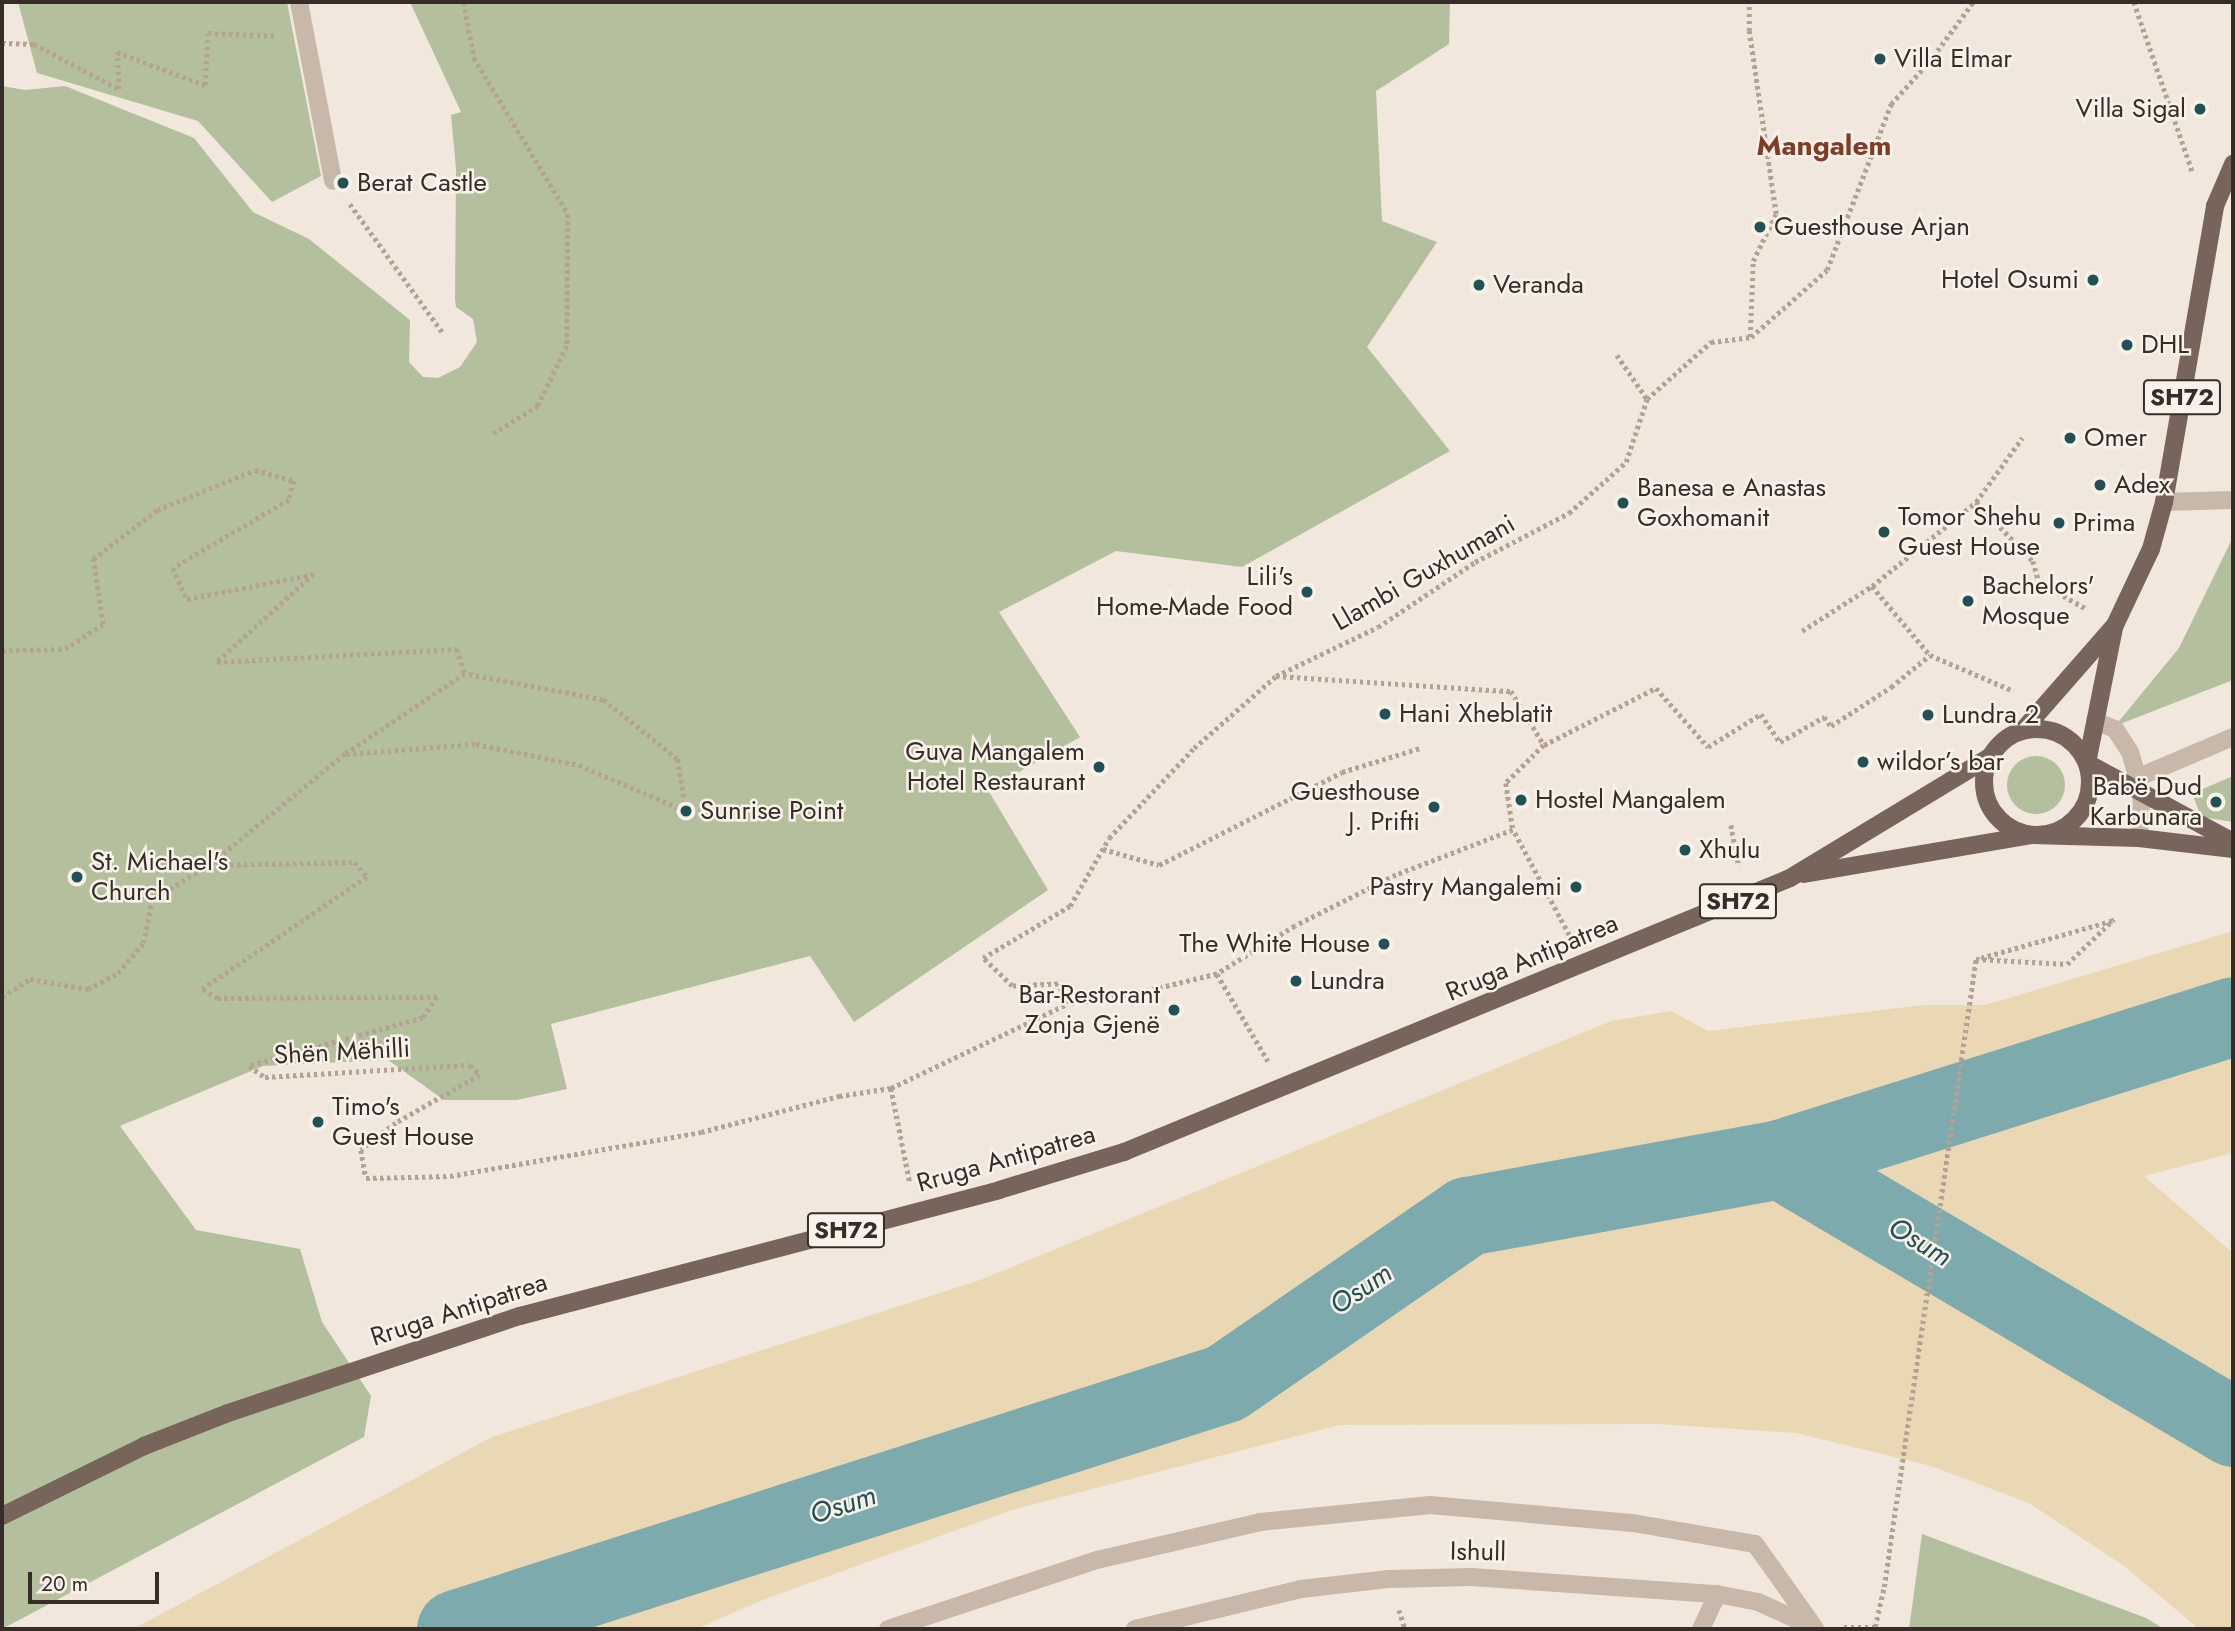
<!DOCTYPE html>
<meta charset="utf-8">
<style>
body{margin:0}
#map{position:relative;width:2235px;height:1631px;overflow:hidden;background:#f1e7dd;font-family:Jost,sans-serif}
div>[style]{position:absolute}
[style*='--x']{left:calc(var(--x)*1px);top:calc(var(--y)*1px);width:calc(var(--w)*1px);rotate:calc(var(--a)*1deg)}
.green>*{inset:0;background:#b4bf9e}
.round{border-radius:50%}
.sand>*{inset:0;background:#ead8b5}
.river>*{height:79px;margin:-39.5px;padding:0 39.5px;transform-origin:39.5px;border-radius:39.5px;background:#7daaac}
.path>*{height:4.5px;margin-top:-2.25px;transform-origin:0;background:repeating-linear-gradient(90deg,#b4a294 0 3.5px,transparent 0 7px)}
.minor>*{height:18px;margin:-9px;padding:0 9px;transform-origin:9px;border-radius:9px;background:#c8b8a9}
.major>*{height:18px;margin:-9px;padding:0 9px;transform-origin:9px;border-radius:9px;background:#77645b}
.major>.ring{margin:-9px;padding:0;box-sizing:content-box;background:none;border:18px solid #77645b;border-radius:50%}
.dots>*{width:19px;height:19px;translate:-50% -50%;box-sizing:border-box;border:4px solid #f9f2e9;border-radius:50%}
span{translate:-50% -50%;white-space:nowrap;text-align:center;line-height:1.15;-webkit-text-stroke:5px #f9f2e9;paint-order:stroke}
.shield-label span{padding:2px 5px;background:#f9f2e9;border:2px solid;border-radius:5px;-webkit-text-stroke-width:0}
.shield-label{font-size:24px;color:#362d29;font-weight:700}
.poi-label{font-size:26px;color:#362d29}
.left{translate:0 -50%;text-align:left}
.right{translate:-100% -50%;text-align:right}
.street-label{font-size:26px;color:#362d29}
.neighbourhood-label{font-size:28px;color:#803c26;font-weight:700}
.water-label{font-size:28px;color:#215155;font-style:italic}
.frame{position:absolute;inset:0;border:4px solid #362d29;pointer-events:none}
.scale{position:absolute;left:28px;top:1572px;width:131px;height:32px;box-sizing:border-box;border:4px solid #362d29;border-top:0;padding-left:9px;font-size:21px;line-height:24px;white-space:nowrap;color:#362d29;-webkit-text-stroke:5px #f9f2e9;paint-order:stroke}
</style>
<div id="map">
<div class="green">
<div style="clip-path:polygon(18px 2px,287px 2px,321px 176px,272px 202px,198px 121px,37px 73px)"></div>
<div style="clip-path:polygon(410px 2px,1450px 2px,1449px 44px,1376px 91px,1382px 221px,1437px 242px,1367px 347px,1450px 451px,1242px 567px,1116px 551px,999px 612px,1080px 737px,988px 790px,1048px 890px,854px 1022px,810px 956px,551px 1024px,567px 1089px,517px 1100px,444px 1100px,388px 1060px,263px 1066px,120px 1126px,196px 1230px,300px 1249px,322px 1322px,371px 1396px,364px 1437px,2px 1629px,2px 86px,25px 90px,65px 86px,194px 138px,253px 212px,309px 239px,410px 320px,409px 362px,423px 377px,438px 378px,460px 367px,477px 342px,473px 319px,456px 307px,455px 300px,456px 169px,451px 115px,461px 112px)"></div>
<div style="clip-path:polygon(2233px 537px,2233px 680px,2115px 726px,2179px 648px)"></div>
<div class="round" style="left:2007px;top:756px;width:58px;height:58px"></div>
<div style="clip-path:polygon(2233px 776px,2233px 822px,2201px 817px,2194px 798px,2198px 791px)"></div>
<div style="clip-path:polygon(1922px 1534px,2146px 1618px,2164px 1629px,1909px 1629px)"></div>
</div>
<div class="sand">
<div style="clip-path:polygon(2233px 931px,2233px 1153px,2144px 1176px,2233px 1253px,2233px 1629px,2199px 1629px,2124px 1566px,2029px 1503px,1931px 1466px,1796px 1433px,1657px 1424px,1340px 1425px,1015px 1509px,765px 1599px,696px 1629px,133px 1629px,492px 1437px,980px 1280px,1611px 1021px,1671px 1011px,1708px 1031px,1923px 1005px,1985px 1005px)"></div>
</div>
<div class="river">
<div style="--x:1780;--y:1159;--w:475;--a:-17.5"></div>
<div style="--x:456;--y:1629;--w:807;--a:-17.74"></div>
<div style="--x:1225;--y:1383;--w:294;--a:-34.6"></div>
<div style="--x:1467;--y:1216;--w:318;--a:-10.3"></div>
<div style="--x:1780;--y:1159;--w:526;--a:30.61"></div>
</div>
<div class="path">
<div style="--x:464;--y:2;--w:57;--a:79.9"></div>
<div style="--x:474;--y:58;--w:182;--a:58.9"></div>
<div style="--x:568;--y:214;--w:132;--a:90.4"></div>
<div style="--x:567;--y:346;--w:67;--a:115.8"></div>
<div style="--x:538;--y:406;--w:53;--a:148.1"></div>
<div style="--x:2134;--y:2;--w:181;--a:71"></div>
<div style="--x:2;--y:43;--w:32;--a:2"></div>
<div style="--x:34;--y:44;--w:96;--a:27.9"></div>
<div style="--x:119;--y:89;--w:37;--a:-93"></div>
<div style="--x:117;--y:52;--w:94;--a:20.6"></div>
<div style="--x:205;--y:85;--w:52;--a:-86.7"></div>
<div style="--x:208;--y:33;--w:66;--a:2.6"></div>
<div style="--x:350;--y:204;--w:159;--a:54.2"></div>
<div style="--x:1751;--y:337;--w:101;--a:-41.4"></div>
<div style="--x:1827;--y:270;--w:178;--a:-68.9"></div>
<div style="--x:1891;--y:104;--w:57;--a:-47.9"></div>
<div style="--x:1929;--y:62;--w:74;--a:-53.7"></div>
<div style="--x:1617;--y:355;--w:53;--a:55.7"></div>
<div style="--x:1976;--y:502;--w:82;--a:46"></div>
<div style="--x:2033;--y:561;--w:22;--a:74"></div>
<div style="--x:2039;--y:582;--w:55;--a:29.4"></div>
<div style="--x:1872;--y:586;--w:90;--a:50"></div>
<div style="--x:1930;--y:655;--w:91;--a:23.2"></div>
<div style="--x:1802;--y:631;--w:83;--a:-32.7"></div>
<div style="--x:1872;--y:586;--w:134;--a:-38.9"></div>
<div style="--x:1976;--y:502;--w:79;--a:-54.3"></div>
<div style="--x:2;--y:650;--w:63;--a:-0.9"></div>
<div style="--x:65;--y:649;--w:45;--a:-33.3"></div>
<div style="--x:103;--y:624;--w:66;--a:-98.7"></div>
<div style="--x:93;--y:559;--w:81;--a:-37.4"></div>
<div style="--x:157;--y:510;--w:106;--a:-22.2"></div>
<div style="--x:255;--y:470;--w:41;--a:15.8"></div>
<div style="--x:294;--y:481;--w:20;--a:105"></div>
<div style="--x:289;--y:500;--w:134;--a:149.6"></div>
<div style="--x:173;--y:568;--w:34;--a:66"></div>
<div style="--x:187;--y:599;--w:129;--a:-11.1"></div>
<div style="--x:314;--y:574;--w:131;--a:137.8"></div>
<div style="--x:217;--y:662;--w:240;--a:-3.1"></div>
<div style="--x:457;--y:649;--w:26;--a:72"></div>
<div style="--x:465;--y:674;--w:144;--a:146.3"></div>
<div style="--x:345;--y:754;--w:175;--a:140.6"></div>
<div style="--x:1276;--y:676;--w:235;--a:3.7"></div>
<div style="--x:1511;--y:691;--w:63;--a:58.6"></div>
<div style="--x:1544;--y:745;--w:54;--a:135"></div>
<div style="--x:1506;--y:783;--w:48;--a:81.5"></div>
<div style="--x:1544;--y:745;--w:126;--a:-27"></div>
<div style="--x:1656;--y:688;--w:79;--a:48.6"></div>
<div style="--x:1708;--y:747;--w:62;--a:-31.9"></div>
<div style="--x:1761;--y:714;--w:34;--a:56"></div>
<div style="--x:1780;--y:742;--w:51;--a:-29.6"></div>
<div style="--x:1824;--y:717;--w:11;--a:52"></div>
<div style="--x:1831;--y:726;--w:72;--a:-33"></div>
<div style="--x:1891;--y:687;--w:50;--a:-39.4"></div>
<div style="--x:346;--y:754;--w:130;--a:-4.4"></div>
<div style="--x:476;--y:744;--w:105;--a:11.5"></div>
<div style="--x:579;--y:765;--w:116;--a:23.3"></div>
<div style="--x:686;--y:811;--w:53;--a:-99.8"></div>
<div style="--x:677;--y:759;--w:95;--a:-141.4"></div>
<div style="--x:603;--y:700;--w:140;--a:-169.3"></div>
<div style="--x:1731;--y:825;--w:42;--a:79"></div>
<div style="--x:1103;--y:849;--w:58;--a:15.9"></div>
<div style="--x:1159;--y:865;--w:205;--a:-26.9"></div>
<div style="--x:1342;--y:772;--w:82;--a:-17.1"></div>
<div style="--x:1569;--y:935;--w:119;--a:-118.1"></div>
<div style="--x:1513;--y:830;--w:125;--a:159"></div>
<div style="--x:1396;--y:875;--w:113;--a:153.2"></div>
<div style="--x:1295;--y:926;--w:92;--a:148.4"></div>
<div style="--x:1217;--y:974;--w:97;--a:166.3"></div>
<div style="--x:1123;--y:997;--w:56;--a:172.9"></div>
<div style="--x:1067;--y:1004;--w:22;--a:-114"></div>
<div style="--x:1058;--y:984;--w:46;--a:177.5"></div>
<div style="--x:1012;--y:986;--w:40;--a:-136"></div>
<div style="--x:983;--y:958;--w:101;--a:-30.9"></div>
<div style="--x:1070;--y:906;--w:78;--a:-60.2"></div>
<div style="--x:1109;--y:838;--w:124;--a:-46.6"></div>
<div style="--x:1194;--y:748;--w:109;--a:-41.3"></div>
<div style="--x:1276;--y:676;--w:113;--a:-25.7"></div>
<div style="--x:1378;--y:627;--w:117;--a:-33.8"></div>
<div style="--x:1475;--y:562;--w:106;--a:-27.5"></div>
<div style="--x:1569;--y:513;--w:76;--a:-41.8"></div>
<div style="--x:1626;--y:462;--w:66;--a:-71.6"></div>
<div style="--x:1647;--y:399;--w:86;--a:-41.7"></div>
<div style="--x:1711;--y:342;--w:39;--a:-7"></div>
<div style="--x:1750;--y:337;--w:76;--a:-87.7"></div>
<div style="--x:1753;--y:261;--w:52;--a:-63.9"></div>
<div style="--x:1776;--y:214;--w:185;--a:-98.4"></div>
<div style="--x:1749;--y:31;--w:29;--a:-90"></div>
<div style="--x:1981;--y:958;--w:138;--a:-15.9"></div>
<div style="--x:1976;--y:959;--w:91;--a:3.1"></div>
<div style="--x:2067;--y:964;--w:65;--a:-43.8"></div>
<div style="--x:1217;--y:974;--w:101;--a:59.6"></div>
<div style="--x:2;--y:997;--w:33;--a:-33"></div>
<div style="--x:30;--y:979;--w:59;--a:9.8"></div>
<div style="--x:88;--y:989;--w:34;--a:-28"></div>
<div style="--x:118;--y:973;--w:39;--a:-50"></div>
<div style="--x:143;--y:943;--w:44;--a:-78.2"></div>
<div style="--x:152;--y:900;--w:67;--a:-31.6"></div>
<div style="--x:209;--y:865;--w:146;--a:-1.2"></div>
<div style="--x:355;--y:862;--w:19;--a:51"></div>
<div style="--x:367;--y:877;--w:199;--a:145.7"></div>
<div style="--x:203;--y:989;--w:17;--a:33"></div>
<div style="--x:217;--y:998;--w:220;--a:-0.3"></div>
<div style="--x:437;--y:997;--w:25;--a:124"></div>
<div style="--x:423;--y:1018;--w:180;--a:164.6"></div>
<div style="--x:249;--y:1066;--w:19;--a:35"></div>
<div style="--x:265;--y:1077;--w:205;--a:-3.4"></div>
<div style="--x:470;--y:1065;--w:14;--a:45"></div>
<div style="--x:480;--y:1075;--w:97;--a:150.3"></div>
<div style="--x:396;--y:1123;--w:44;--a:142.4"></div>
<div style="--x:361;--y:1150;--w:28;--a:80"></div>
<div style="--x:366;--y:1178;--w:84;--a:-1.4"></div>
<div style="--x:450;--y:1176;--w:255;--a:-9.9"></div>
<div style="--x:701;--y:1132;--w:143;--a:-14.6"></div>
<div style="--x:839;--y:1096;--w:53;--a:-8.7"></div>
<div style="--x:891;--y:1088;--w:195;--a:-25.5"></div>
<div style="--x:891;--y:1088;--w:97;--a:78.7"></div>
<div style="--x:1399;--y:1610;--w:20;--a:72"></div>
<div style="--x:1844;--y:1627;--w:31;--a:0"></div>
<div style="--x:1875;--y:1627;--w:41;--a:-77.3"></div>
<div style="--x:1884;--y:1587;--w:635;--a:-81.67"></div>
</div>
<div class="minor">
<div style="--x:299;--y:2;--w:182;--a:79.2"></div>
<div style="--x:2164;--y:502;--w:69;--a:-1.7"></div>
<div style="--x:2095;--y:721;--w:22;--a:22"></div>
<div style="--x:2115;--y:729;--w:27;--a:57"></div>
<div style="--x:2130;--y:752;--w:43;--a:73.7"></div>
<div style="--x:2142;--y:793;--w:45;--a:93.8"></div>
<div style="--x:2139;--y:777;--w:102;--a:-23.1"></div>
<div style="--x:888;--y:1629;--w:220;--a:-18.3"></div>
<div style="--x:1097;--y:1560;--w:167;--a:-13.1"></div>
<div style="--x:1260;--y:1522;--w:171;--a:-5.7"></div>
<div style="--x:1430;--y:1505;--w:204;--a:5.1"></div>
<div style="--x:1633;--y:1523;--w:124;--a:9.8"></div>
<div style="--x:1755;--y:1544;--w:103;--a:54.5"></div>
<div style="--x:1135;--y:1629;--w:171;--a:-13.5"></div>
<div style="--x:1301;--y:1589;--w:89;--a:-6.5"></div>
<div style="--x:1389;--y:1579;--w:82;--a:-1.4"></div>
<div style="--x:1471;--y:1577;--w:247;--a:4"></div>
<div style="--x:1717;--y:1594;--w:42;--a:11"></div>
<div style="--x:1758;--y:1602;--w:60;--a:24.4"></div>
<div style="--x:1701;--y:1629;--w:38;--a:-65"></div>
</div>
<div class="major">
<div class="ring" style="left:1984px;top:729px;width:88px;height:88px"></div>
<div style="--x:2024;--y:729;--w:138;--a:-48.8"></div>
<div style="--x:2115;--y:625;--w:84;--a:-64.7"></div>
<div style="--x:2151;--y:549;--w:49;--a:-74.5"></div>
<div style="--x:2164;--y:502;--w:300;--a:-80.2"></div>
<div style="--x:2215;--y:206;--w:46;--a:-66.8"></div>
<div style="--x:2087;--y:763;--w:166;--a:28.4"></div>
<div style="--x:2087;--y:763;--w:138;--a:-78.7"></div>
<div style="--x:1804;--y:874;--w:230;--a:-9.7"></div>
<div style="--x:2031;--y:835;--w:108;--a:1.6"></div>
<div style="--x:2139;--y:838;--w:95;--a:6.7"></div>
<div style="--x:2;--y:1516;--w:158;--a:-26.2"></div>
<div style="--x:144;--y:1446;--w:90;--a:-21.4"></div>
<div style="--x:228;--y:1413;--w:308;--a:-18.4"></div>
<div style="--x:520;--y:1316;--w:495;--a:-14.7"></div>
<div style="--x:999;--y:1190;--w:131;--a:-16.9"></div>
<div style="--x:1124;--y:1152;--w:720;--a:-22.36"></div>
<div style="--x:1790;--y:878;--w:232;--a:-31.2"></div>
</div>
<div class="dots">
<div style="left:1880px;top:59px;background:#215155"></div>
<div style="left:2200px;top:109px;background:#215155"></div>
<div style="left:343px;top:183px;background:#215155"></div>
<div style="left:1760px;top:227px;background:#215155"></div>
<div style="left:2093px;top:280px;background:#215155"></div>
<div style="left:1479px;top:285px;background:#215155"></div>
<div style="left:2127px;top:345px;background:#215155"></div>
<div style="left:2070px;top:438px;background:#215155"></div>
<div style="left:2100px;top:485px;background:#215155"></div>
<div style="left:1623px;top:503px;background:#215155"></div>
<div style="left:2059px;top:523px;background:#215155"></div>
<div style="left:1884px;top:532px;background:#215155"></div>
<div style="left:1307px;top:592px;background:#215155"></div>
<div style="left:1968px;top:601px;background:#215155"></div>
<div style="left:1385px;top:714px;background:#215155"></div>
<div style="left:1928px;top:715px;background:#215155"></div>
<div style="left:1863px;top:762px;background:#215155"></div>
<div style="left:1099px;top:767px;background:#215155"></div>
<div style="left:1521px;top:800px;background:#215155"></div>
<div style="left:2216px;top:802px;background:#215155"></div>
<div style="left:1434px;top:807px;background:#215155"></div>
<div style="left:686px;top:811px;background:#215155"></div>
<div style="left:1685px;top:850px;background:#215155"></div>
<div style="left:77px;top:877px;background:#215155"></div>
<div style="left:1576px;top:887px;background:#215155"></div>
<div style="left:1384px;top:944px;background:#215155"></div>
<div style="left:1296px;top:981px;background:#215155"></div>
<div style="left:1174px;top:1010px;background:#215155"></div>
<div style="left:318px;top:1122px;background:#215155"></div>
</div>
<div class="shield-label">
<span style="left:2182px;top:397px">SH72</span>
<span style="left:1738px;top:901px">SH72</span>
<span style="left:846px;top:1230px">SH72</span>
</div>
<div class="poi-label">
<span class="left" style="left:1894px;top:59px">Villa Elmar</span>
<span class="right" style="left:2186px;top:109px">Villa Sigal</span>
<span class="left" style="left:357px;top:183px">Berat Castle</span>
<span class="left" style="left:1774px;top:227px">Guesthouse Arjan</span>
<span class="right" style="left:2079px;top:280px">Hotel Osumi</span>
<span class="left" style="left:1493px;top:285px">Veranda</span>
<span class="left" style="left:2141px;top:345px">DHL</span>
<span class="left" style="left:2084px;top:438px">Omer</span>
<span class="left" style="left:2114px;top:485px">Adex</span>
<span class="left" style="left:1637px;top:503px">Banesa e Anastas<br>Goxhomanit</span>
<span class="left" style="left:1898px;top:532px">Tomor Shehu<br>Guest House</span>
<span class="left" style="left:2073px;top:523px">Prima</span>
<span class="right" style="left:1293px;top:592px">Lili's<br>Home-Made Food</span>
<span class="left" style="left:1982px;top:601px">Bachelors'<br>Mosque</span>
<span class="left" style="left:1399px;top:714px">Hani Xheblatit</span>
<span class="left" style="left:1942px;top:715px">Lundra 2</span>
<span class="right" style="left:1085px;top:767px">Guva Mangalem<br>Hotel Restaurant</span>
<span class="left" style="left:1877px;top:762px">wildor’s bar</span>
<span class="right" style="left:2202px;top:802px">Babë Dud<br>Karbunara</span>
<span class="right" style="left:1420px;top:807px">Guesthouse<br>J. Prifti</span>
<span class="left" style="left:1535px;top:800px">Hostel Mangalem</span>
<span class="left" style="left:700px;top:811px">Sunrise Point</span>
<span class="left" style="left:1699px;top:850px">Xhulu</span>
<span class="left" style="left:91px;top:877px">St. Michael's<br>Church</span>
<span class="right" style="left:1562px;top:887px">Pastry Mangalemi</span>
<span class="right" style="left:1370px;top:944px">The White House</span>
<span class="left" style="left:1310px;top:981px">Lundra</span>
<span class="right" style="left:1160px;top:1010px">Bar-Restorant<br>Zonja Gjenë</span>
<span class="left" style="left:332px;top:1122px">Timo's<br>Guest House</span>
</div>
<div class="street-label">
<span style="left:1424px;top:573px;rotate:-30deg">Llambi Guxhumani</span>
<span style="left:1532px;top:958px;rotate:-23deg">Rruga Antipatrea</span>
<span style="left:342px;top:1052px;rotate:-3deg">Shën Mëhilli</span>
<span style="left:1006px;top:1159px;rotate:-16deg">Rruga Antipatrea</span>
<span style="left:459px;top:1310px;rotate:-18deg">Rruga Antipatrea</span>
<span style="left:1478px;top:1552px;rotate:1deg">Ishull</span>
</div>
<div class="neighbourhood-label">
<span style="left:1824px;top:146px">Mangalem</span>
</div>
<div class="water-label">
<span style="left:1920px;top:1242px;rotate:31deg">Osum</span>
<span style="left:1361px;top:1289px;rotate:-34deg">Osum</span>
<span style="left:843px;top:1505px;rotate:-18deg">Osum</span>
</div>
<div class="frame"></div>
<div class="scale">20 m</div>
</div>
